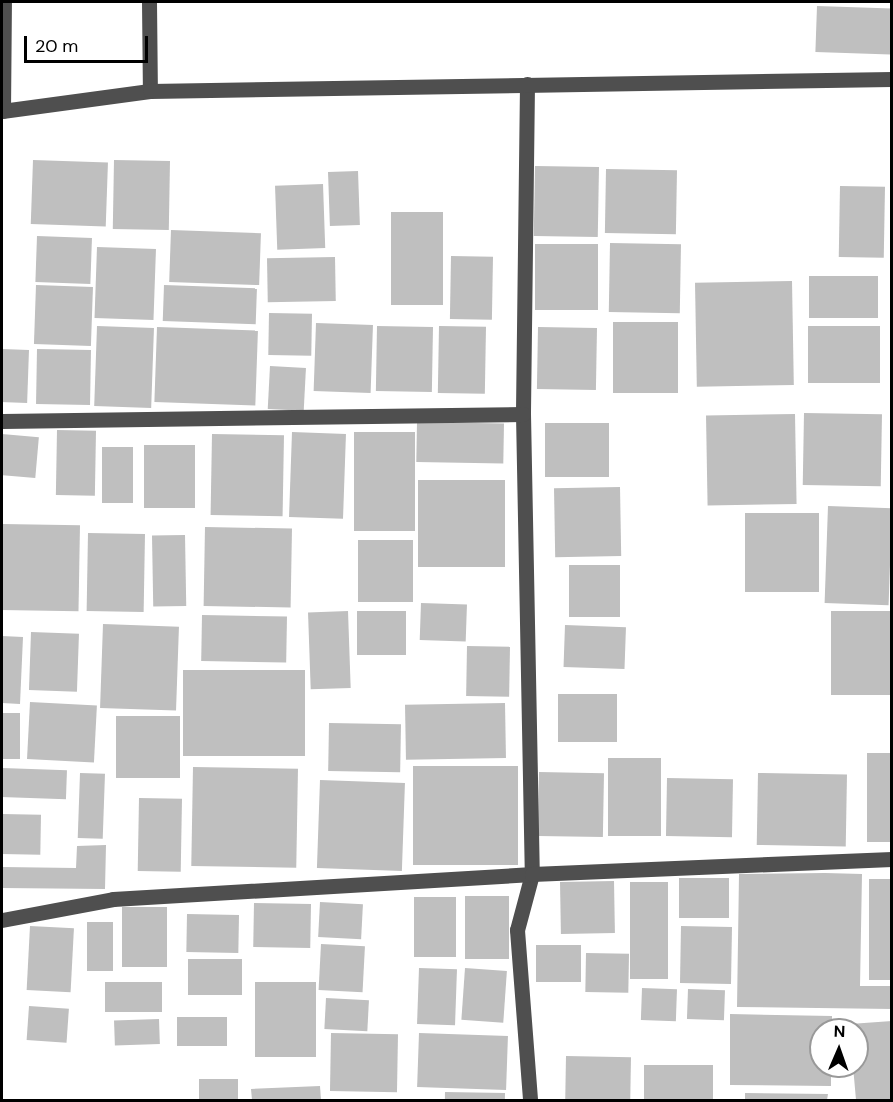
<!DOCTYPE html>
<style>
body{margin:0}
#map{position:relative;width:893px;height:1102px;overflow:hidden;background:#fff;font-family:"DM Sans",sans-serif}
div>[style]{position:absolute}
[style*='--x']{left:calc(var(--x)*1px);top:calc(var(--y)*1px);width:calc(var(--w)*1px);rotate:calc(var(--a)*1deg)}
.building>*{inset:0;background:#bfbfbf;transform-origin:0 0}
.minor>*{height:15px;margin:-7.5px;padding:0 7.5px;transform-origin:7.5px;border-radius:7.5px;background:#4f4f4f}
span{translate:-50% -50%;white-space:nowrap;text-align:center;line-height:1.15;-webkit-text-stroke:5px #fff;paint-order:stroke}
.frame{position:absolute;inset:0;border:3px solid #000;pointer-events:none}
.north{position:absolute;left:809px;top:1018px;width:60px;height:60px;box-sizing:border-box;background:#fff;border:2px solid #999;border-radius:50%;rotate:2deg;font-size:16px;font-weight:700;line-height:24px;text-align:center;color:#000}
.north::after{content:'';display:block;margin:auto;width:21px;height:27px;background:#000;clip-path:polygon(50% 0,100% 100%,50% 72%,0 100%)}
.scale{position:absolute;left:24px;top:36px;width:124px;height:27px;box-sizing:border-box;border:3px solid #000;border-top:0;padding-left:8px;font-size:18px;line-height:21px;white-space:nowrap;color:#000;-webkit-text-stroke:4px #fff;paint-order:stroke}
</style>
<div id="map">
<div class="building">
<div style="left:817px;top:6px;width:75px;height:46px;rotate:2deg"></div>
<div style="left:33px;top:160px;width:75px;height:64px;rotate:2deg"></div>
<div style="left:114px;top:160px;width:56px;height:69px;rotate:1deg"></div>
<div style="left:535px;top:166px;width:64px;height:70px;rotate:1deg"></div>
<div style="left:606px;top:169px;width:71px;height:64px;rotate:1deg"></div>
<div style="left:358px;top:171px;width:54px;height:30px;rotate:88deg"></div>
<div style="left:323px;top:184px;width:64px;height:48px;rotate:88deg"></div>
<div style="left:840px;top:186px;width:45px;height:71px;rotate:1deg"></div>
<div style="left:443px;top:212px;width:93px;height:52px;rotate:90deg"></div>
<div style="left:171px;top:230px;width:90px;height:52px;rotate:2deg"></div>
<div style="left:37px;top:236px;width:55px;height:46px;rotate:2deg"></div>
<div style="left:610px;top:243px;width:71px;height:69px;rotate:1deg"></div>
<div style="left:535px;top:244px;width:63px;height:66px"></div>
<div style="left:97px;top:247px;width:59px;height:71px;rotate:2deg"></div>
<div style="left:451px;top:256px;width:42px;height:63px;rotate:1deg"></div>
<div style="left:335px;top:257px;width:44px;height:68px;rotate:89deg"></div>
<div style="left:878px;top:276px;width:42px;height:69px;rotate:90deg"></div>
<div style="left:792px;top:281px;width:104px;height:97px;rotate:89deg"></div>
<div style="left:36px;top:285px;width:57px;height:59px;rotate:2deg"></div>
<div style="left:164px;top:285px;width:93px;height:36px;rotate:2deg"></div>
<div style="left:269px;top:313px;width:43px;height:42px;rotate:1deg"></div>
<div style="left:613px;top:322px;width:65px;height:71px"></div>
<div style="left:316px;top:323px;width:57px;height:68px;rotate:2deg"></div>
<div style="left:97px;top:326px;width:57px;height:80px;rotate:2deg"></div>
<div style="left:377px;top:326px;width:56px;height:65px;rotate:1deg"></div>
<div style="left:439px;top:326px;width:47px;height:67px;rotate:1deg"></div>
<div style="left:808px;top:326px;width:72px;height:57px"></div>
<div style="left:157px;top:327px;width:101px;height:75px;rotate:2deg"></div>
<div style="left:538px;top:327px;width:59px;height:62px;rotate:1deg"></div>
<div style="left:2px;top:349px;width:27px;height:53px;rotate:2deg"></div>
<div style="left:37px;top:349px;width:54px;height:55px;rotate:1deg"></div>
<div style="left:270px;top:366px;width:36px;height:43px;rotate:3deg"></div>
<div style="left:804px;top:413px;width:78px;height:72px;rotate:1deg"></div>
<div style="left:795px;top:414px;width:90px;height:89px;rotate:89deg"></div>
<div style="left:417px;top:422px;width:87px;height:40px;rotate:1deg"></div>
<div style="left:609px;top:423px;width:54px;height:64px;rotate:90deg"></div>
<div style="left:57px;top:430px;width:39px;height:65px;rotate:1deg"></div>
<div style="left:292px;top:432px;width:54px;height:85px;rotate:2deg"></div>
<div style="left:354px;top:432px;width:61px;height:99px"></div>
<div style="left:2px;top:434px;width:37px;height:41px;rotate:5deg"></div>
<div style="left:212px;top:434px;width:72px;height:81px;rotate:1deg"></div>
<div style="left:144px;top:445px;width:51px;height:63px"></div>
<div style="left:102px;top:447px;width:31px;height:56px"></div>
<div style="left:418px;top:480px;width:87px;height:87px"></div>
<div style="left:620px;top:487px;width:69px;height:66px;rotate:89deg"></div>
<div style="left:828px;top:506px;width:64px;height:97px;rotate:2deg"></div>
<div style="left:745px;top:513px;width:74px;height:79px"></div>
<div style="left:2px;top:524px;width:78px;height:86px;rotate:1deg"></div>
<div style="left:205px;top:527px;width:87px;height:79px;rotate:1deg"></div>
<div style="left:88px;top:533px;width:57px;height:78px;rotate:1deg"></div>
<div style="left:185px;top:535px;width:71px;height:33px;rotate:89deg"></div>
<div style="left:358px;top:540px;width:55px;height:62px"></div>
<div style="left:569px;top:565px;width:51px;height:52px"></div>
<div style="left:421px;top:603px;width:46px;height:37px;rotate:2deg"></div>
<div style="left:348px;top:611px;width:77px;height:40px;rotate:88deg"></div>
<div style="left:357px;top:611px;width:49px;height:44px"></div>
<div style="left:831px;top:611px;width:61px;height:84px"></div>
<div style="left:202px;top:615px;width:85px;height:46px;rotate:1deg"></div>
<div style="left:103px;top:624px;width:76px;height:84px;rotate:2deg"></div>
<div style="left:565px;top:625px;width:61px;height:42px;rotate:2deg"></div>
<div style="left:31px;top:632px;width:48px;height:58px;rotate:2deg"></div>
<div style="clip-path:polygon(2px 636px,23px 637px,20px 704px,2px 703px)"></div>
<div style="left:467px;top:646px;width:43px;height:50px;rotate:1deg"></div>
<div style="left:183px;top:670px;width:122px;height:86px"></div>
<div style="left:558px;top:694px;width:59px;height:48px"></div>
<div style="left:30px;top:702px;width:67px;height:57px;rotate:3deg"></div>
<div style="left:505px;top:703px;width:55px;height:100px;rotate:89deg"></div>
<div style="left:2px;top:713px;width:18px;height:46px"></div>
<div style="left:116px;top:716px;width:64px;height:62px"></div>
<div style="left:329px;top:723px;width:72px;height:48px;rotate:1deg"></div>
<div style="left:867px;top:753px;width:25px;height:89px"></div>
<div style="left:608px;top:758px;width:53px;height:78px"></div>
<div style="left:518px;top:766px;width:99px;height:105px;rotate:90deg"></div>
<div style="left:193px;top:767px;width:105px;height:99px;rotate:1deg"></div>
<div style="left:2px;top:768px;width:65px;height:29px;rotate:2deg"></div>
<div style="left:539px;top:772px;width:65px;height:64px;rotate:1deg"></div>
<div style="left:80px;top:773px;width:25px;height:65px;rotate:2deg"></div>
<div style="left:758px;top:773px;width:89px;height:72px;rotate:1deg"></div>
<div style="left:667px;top:778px;width:66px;height:58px;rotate:1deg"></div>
<div style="left:320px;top:780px;width:85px;height:88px;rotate:2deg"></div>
<div style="left:139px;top:798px;width:43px;height:73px;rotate:1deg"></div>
<div style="left:2px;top:814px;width:39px;height:40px;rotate:1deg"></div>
<div style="clip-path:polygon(106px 845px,105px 889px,2px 888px,2px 867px,76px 868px,77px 846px)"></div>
<div style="clip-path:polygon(825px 873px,862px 874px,860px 986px,892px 986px,892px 1009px,737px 1007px,739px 874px)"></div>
<div style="left:679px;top:878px;width:50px;height:40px"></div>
<div style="left:869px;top:879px;width:23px;height:101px"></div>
<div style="left:614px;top:881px;width:52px;height:54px;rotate:89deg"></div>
<div style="left:630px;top:882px;width:38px;height:97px"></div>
<div style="left:465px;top:896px;width:44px;height:63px"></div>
<div style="left:414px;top:897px;width:42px;height:60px"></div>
<div style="left:320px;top:902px;width:43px;height:35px;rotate:3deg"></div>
<div style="left:254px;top:903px;width:57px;height:44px;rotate:1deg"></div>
<div style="left:167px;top:907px;width:60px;height:45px;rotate:90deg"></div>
<div style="left:187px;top:914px;width:52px;height:38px;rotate:1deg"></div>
<div style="left:87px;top:922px;width:26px;height:49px"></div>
<div style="left:30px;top:926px;width:44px;height:64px;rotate:3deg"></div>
<div style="left:681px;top:926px;width:51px;height:57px;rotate:1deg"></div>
<div style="left:321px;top:944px;width:44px;height:46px;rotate:3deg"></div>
<div style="left:536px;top:945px;width:45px;height:37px"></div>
<div style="left:586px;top:953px;width:43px;height:39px;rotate:1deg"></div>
<div style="left:188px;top:959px;width:54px;height:36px"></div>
<div style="left:419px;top:968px;width:38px;height:56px;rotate:2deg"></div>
<div style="left:465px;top:968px;width:42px;height:52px;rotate:4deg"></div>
<div style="left:162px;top:982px;width:30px;height:57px;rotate:90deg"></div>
<div style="left:255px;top:982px;width:61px;height:75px"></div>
<div style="left:642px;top:988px;width:35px;height:32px;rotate:2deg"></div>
<div style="left:688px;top:989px;width:37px;height:30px;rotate:2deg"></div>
<div style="left:326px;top:998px;width:43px;height:31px;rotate:3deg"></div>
<div style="left:29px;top:1006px;width:40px;height:34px;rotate:4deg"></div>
<div style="clip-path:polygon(730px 1014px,832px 1016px,832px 1030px,821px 1030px,821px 1066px,831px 1066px,831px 1086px,730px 1085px)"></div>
<div style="left:177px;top:1017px;width:50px;height:29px"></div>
<div style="left:159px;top:1019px;width:25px;height:45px;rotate:88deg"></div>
<div style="clip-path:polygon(892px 1021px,892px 1100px,856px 1100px,853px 1066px,857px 1066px,857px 1030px,851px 1030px,850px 1024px)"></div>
<div style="left:331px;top:1033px;width:67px;height:58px;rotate:1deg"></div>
<div style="left:419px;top:1033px;width:89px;height:54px;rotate:2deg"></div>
<div style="left:566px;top:1056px;width:65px;height:44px;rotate:1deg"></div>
<div style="left:644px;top:1065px;width:69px;height:35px"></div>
<div style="left:199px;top:1079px;width:39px;height:21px"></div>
<div style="clip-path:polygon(320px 1086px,321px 1100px,252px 1100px,251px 1089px)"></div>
<div style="left:445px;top:1092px;width:60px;height:8px;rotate:1deg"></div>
<div style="clip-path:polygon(745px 1093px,828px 1094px,827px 1100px,745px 1100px)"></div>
</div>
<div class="minor">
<div style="--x:149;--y:2;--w:89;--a:89.4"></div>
<div style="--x:527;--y:84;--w:330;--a:90.7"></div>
<div style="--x:523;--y:414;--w:460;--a:88.9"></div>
<div style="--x:532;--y:874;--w:58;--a:105"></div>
<div style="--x:517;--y:930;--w:170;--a:85.6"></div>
<div style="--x:2;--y:111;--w:149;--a:-7.7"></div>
<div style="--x:150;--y:91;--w:742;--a:-0.93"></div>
<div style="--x:3;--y:111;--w:109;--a:-89.5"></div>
<div style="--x:2;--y:421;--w:521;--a:-0.77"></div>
<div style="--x:2;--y:920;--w:113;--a:-10.7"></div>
<div style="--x:113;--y:899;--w:420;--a:-3.4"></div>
<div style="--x:532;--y:874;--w:360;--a:-2.4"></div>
</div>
<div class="frame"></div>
<div class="north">N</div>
<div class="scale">20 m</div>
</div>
